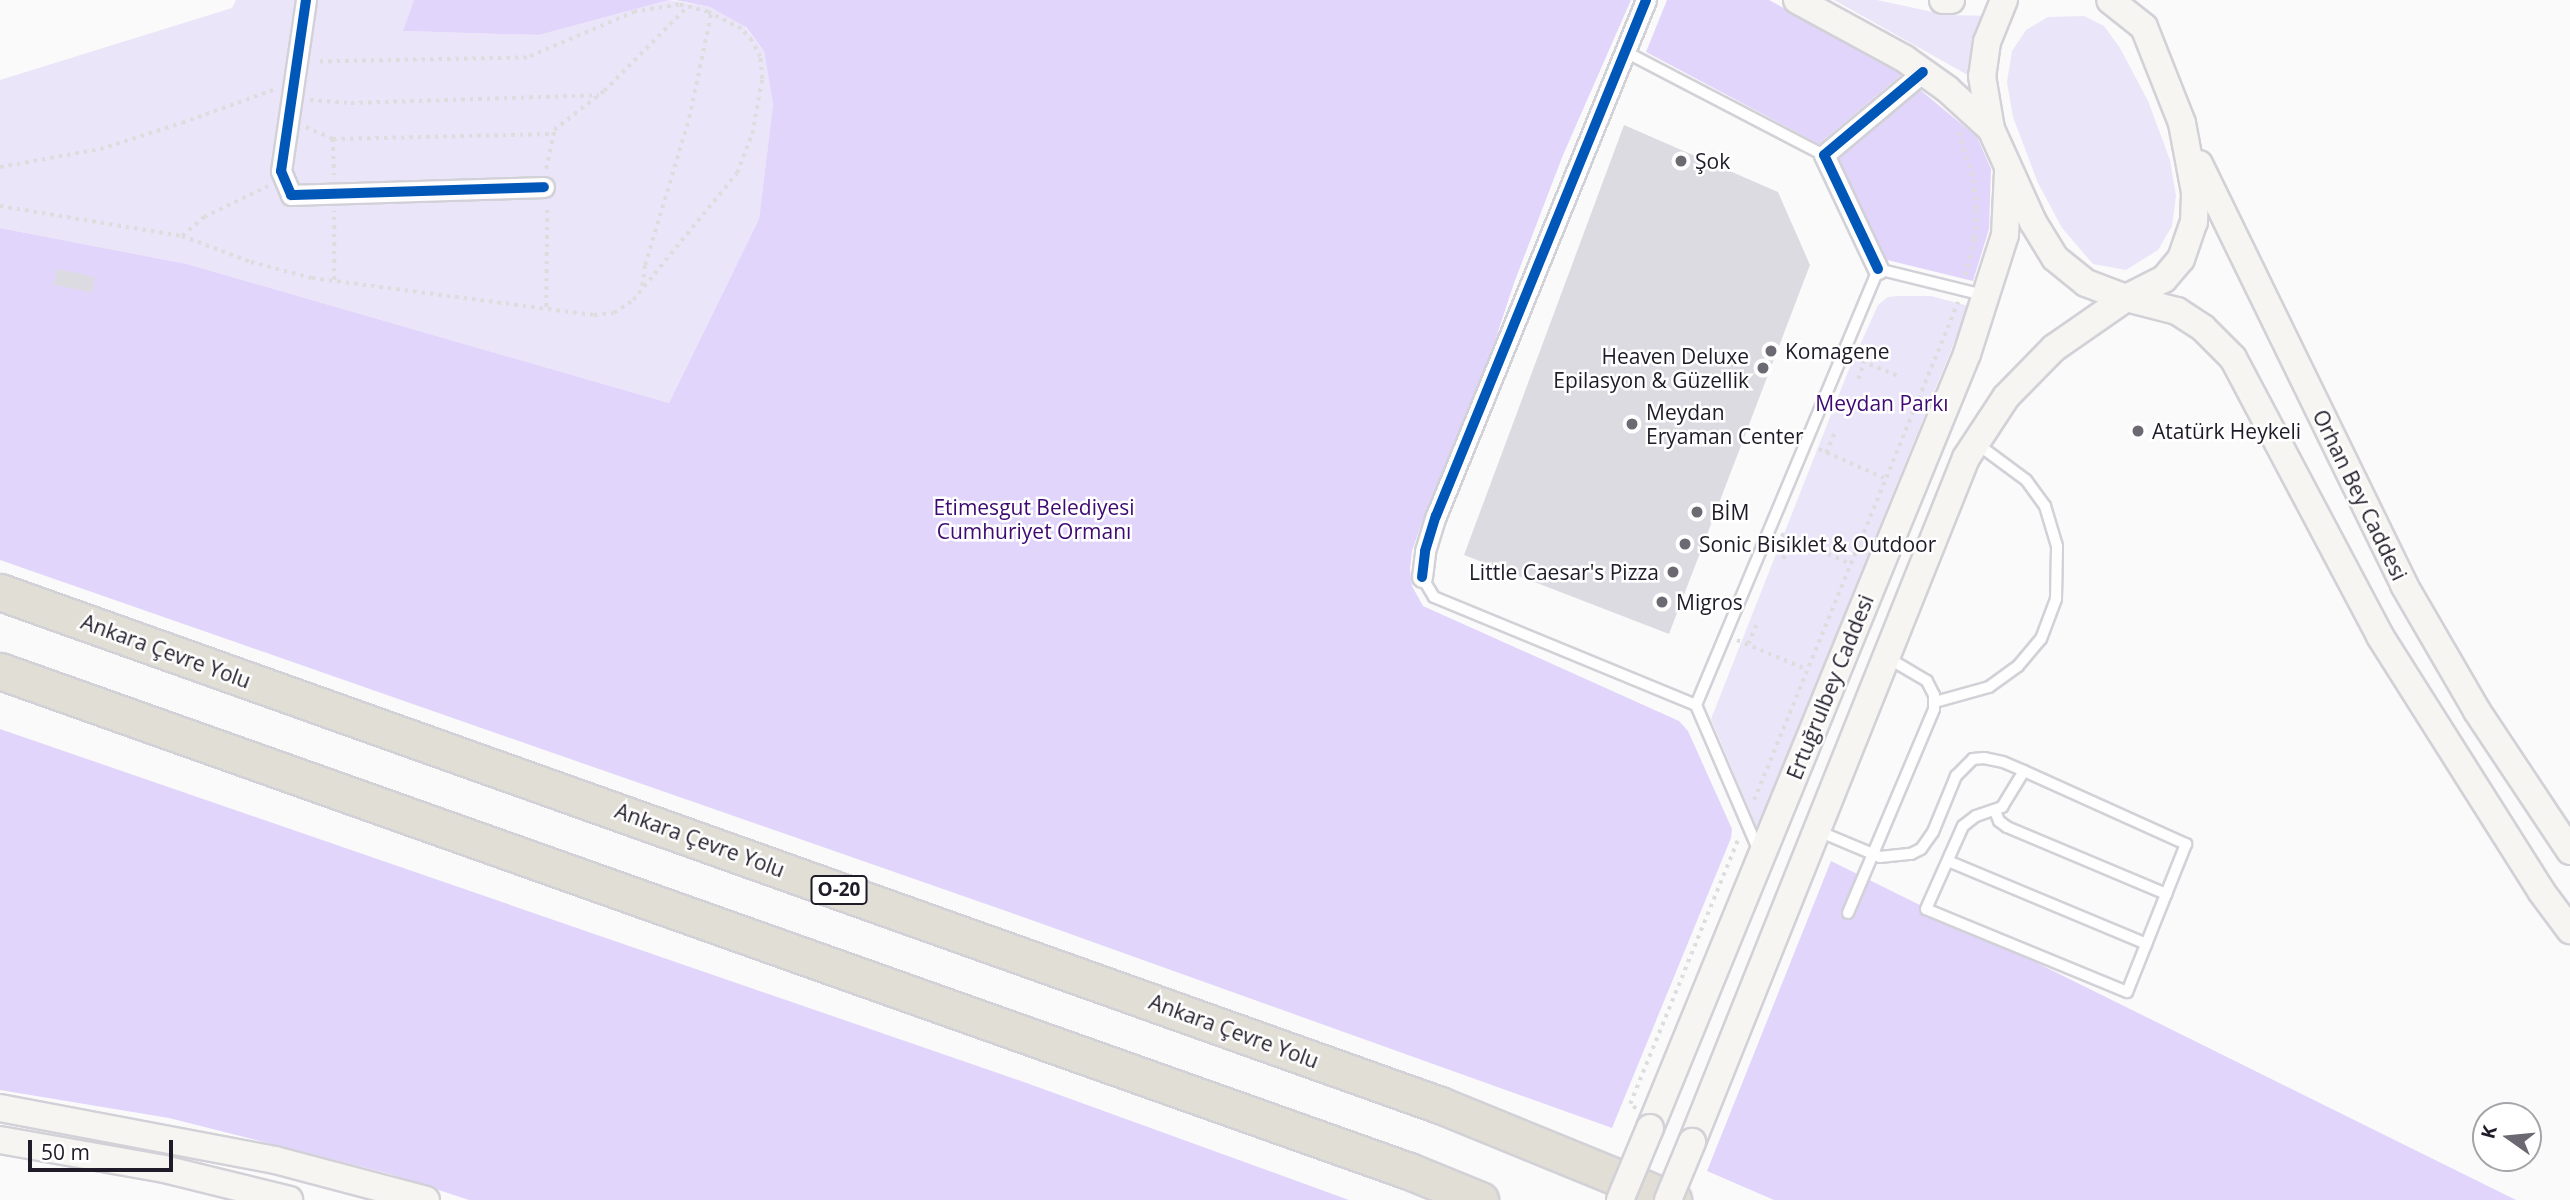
<!DOCTYPE html>
<meta charset="utf-8">
<style>
body{margin:0}
#map{position:relative;width:2570px;height:1200px;overflow:hidden;background:#fafafa;font-family:"Open Sans",sans-serif}
div>[style]{position:absolute}
[style*='--x']{left:calc(var(--x)*1px);top:calc(var(--y)*1px);width:calc(var(--w)*1px);rotate:calc(var(--a)*1deg)}
.green>*{inset:0;background:#eae5f8}
.forest>*{inset:0;background:#e1d5fc}
.building>*{inset:0;background:#dddbe2;transform-origin:0 0}
.path>*{height:3.5px;margin-top:-1.75px;transform-origin:0;background:repeating-linear-gradient(90deg,#ddd 0 3.5px,transparent 0 8.5px)}
.roads{filter:drop-shadow(2px 0 #d2d1d7) drop-shadow(-2px 0 #d2d1d7) drop-shadow(0 2px #d2d1d7) drop-shadow(0 -2px #d2d1d7)}
.lane>*{height:10px;margin:-5px;padding:0 5px;transform-origin:5px;border-radius:5px;background:#fefefe}
.street>*{height:19px;margin:-9.5px;padding:0 9.5px;transform-origin:9.5px;border-radius:9.5px;background:#fefefe}
.secondary>*{height:26px;margin:-13px;padding:0 13px;transform-origin:13px;border-radius:13px;background:#f6f5f2}
.highway>*{height:35px;margin:-17.5px;padding:0 17.5px;transform-origin:17.5px;border-radius:17.5px;background:#e1ded5}
.bridges{filter:drop-shadow(2px 0 #d2d1d7) drop-shadow(-2px 0 #d2d1d7) drop-shadow(0 2px #d2d1d7) drop-shadow(0 -2px #d2d1d7)}
.secondary-bridge>*{height:26px;margin:-13px;padding:0 13px;transform-origin:13px;border-radius:13px;background:#f6f5f2}
.cycleway>*{height:10px;margin:-5px;padding:0 5px;transform-origin:5px;border-radius:5px;background:#0057b8}
.dots>*{width:19px;height:19px;translate:-50% -50%;box-sizing:border-box;border:4px solid #fff;border-radius:50%}
span{translate:-50% -50%;white-space:nowrap;text-align:center;line-height:1.15;-webkit-text-stroke:5px #fff;paint-order:stroke}
.shield-label span{padding:2px 5px;background:#fff;border:2px solid;border-radius:5px;-webkit-text-stroke-width:0}
.shield-label{font-size:19px;color:#1f1b28;font-weight:700}
.poi-label{font-size:21px;color:#1f1b28}
.left{translate:0 -50%;text-align:left}
.right{translate:-100% -50%;text-align:right}
.park-label{font-size:21px;color:#3e0973}
.street-label{font-size:21px;color:#1f1b28}
.north{position:absolute;left:2472px;top:1102px;width:70px;height:70px;box-sizing:border-box;background:#fff;border:2px solid #a5a4a9;border-radius:50%;rotate:285deg;font-size:19px;font-weight:700;line-height:28px;text-align:center;color:#1f1b28}
.north::after{content:'';display:block;margin:auto;width:24px;height:32px;background:#6c6972;clip-path:polygon(50% 0,100% 100%,50% 72%,0 100%)}
.scale{position:absolute;left:28px;top:1140px;width:145px;height:32px;box-sizing:border-box;border:4px solid #1f1b28;border-top:0;padding-left:9px;font-size:21px;line-height:24px;white-space:nowrap;color:#1f1b28;-webkit-text-stroke:5px #fff;paint-order:stroke}
</style>
<div id="map">
<div class="green">
<div style="clip-path:polygon(236px 0,414px 0,404px 31px,539px 35px,669px 0,710px 7px,742px 23px,764px 51px,773px 104px,759px 219px,669px 403px,187px 264px,0 228px,0 80px,232px 8px)"></div>
<div style="clip-path:polygon(1834px 0,1877px 0,1947px 15px,1993px 16px,1973px 78px)"></div>
<div style="clip-path:polygon(2084px 16px,2104px 26px,2120px 48px,2148px 101px,2170px 160px,2176px 196px,2172px 226px,2158px 250px,2126px 270px,2093px 264px,2062px 228px,2038px 183px,2013px 117px,2007px 82px,2012px 51px,2026px 30px,2048px 17px)"></div>
<div style="clip-path:polygon(1898px 296px,1931px 296px,1969px 306px,1757px 828px,1711px 719px,1847px 374px,1878px 305px,1888px 297px)"></div>
</div>
<div class="forest">
<div style="clip-path:polygon(414px 0,669px 0,539px 35px,403px 31px)"></div>
<div style="clip-path:polygon(675px 0,1631px 0,1563px 155px,1514px 283px,1477px 396px,1422px 522px,1412px 551px,1410px 569px,1412px 586px,1423px 606px,1679px 721px,1688px 731px,1732px 829px,1731px 838px,1612px 1128px,1006px 911px,0 560px,0 228px,187px 264px,669px 403px,759px 219px,773px 104px,764px 51px,746px 27px,710px 7px)"></div>
<div style="clip-path:polygon(1667px 0,1769px 0,1902px 74px,1819px 144px,1646px 52px)"></div>
<div style="clip-path:polygon(1918px 88px,1977px 137px,1991px 169px,1989px 229px,1973px 281px,1879px 258px,1833px 159px)"></div>
<div style="clip-path:polygon(0 729px,1021px 1081px,1349px 1200px,469px 1200px,390px 1174px,169px 1118px,0 1090px)"></div>
<div style="clip-path:polygon(1831px 861px,2516px 1200px,1774px 1200px,1707px 1171px)"></div>
</div>
<div class="building">
<div style="clip-path:polygon(1624px 125px,1778px 192px,1810px 265px,1669px 634px,1464px 555px)"></div>
<div style="left:57px;top:269px;width:39px;height:16px;rotate:12deg"></div>
</div>
<div class="path">
<div style="--x:310;--y:100;--w:41;--a:4.2"></div>
<div style="--x:351;--y:103;--w:248;--a:-1.8"></div>
<div style="--x:306;--y:127;--w:30;--a:24"></div>
<div style="--x:333;--y:139;--w:220;--a:-1.3"></div>
<div style="--x:1959;--y:132;--w:50;--a:72.6"></div>
<div style="--x:1974;--y:180;--w:30;--a:86"></div>
<div style="--x:1976;--y:210;--w:29;--a:92"></div>
<div style="--x:1975;--y:239;--w:40;--a:104.4"></div>
<div style="--x:333;--y:139;--w:36;--a:88"></div>
<div style="--x:0;--y:167;--w:102;--a:-10.2"></div>
<div style="--x:100;--y:149;--w:86;--a:-17.6"></div>
<div style="--x:182;--y:123;--w:97;--a:-19.9"></div>
<div style="--x:546;--y:169;--w:40;--a:-78"></div>
<div style="--x:554;--y:130;--w:63;--a:-38"></div>
<div style="--x:604;--y:91;--w:118;--a:-45.3"></div>
<div style="--x:0;--y:206;--w:184;--a:9.4"></div>
<div style="--x:182;--y:236;--w:29;--a:-41"></div>
<div style="--x:204;--y:217;--w:71;--a:-25.8"></div>
<div style="--x:182;--y:236;--w:74;--a:20.6"></div>
<div style="--x:251;--y:262;--w:63;--a:14.7"></div>
<div style="--x:312;--y:278;--w:284;--a:7.5"></div>
<div style="--x:594;--y:315;--w:20;--a:-6"></div>
<div style="--x:614;--y:313;--w:23;--a:-34"></div>
<div style="--x:633;--y:300;--w:164;--a:-50.7"></div>
<div style="--x:737;--y:173;--w:42;--a:-69"></div>
<div style="--x:752;--y:134;--w:56;--a:-79.7"></div>
<div style="--x:762;--y:79;--w:22;--a:-95"></div>
<div style="--x:760;--y:57;--w:18;--a:-117"></div>
<div style="--x:752;--y:41;--w:16;--a:-133"></div>
<div style="--x:741;--y:29;--w:37;--a:-153"></div>
<div style="--x:708;--y:12;--w:30;--a:-166"></div>
<div style="--x:679;--y:5;--w:45;--a:171"></div>
<div style="--x:635;--y:12;--w:117;--a:156.9"></div>
<div style="--x:527;--y:58;--w:211;--a:178.9"></div>
<div style="--x:334;--y:280;--w:69;--a:-90"></div>
<div style="--x:642;--y:286;--w:21;--a:-82"></div>
<div style="--x:645;--y:265;--w:153;--a:-73.3"></div>
<div style="--x:689;--y:118;--w:106;--a:-78.1"></div>
<div style="--x:546;--y:307;--w:102;--a:-89.4"></div>
<div style="--x:1854;--y:358;--w:51;--a:22"></div>
<div style="--x:1858;--y:379;--w:18;--a:-71"></div>
<div style="--x:1819;--y:449;--w:71;--a:24"></div>
<div style="--x:1826;--y:453;--w:21;--a:-67"></div>
<div style="--x:1781;--y:534;--w:74;--a:23.1"></div>
<div style="--x:1783;--y:559;--w:22;--a:-69"></div>
<div style="--x:1737;--y:640;--w:75;--a:22.8"></div>
<div style="--x:1748;--y:644;--w:24;--a:-66"></div>
<div style="--x:1754;--y:800;--w:538;--a:-67.72"></div>
<div style="--x:1636;--y:1109;--w:8;--a:-140"></div>
<div style="--x:1630;--y:1104;--w:285;--a:-67.8"></div>
</div>
<div class="roads">
<div class="lane">
<div style="--x:1624;--y:51;--w:225;--a:27.5"></div>
<div style="--x:1422;--y:577;--w:23;--a:59"></div>
<div style="--x:1434;--y:597;--w:283;--a:22.4"></div>
<div style="--x:1696;--y:705;--w:159;--a:66.7"></div>
<div style="--x:1935;--y:702;--w:56;--a:-15.5"></div>
<div style="--x:1989;--y:687;--w:36;--a:-36"></div>
<div style="--x:2018;--y:666;--w:35;--a:-50"></div>
<div style="--x:2041;--y:639;--w:43;--a:-69.4"></div>
<div style="--x:2056;--y:599;--w:53;--a:-88.9"></div>
<div style="--x:2057;--y:546;--w:42;--a:-106.7"></div>
<div style="--x:2045;--y:506;--w:32;--a:-126"></div>
<div style="--x:2026;--y:480;--w:62;--a:-143.5"></div>
<div style="--x:1696;--y:705;--w:472;--a:-67.3"></div>
<div style="--x:1878;--y:269;--w:108;--a:13.9"></div>
<div style="--x:1995;--y:811;--w:11;--a:68"></div>
<div style="--x:1999;--y:821;--w:10;--a:37"></div>
<div style="--x:2007;--y:827;--w:173;--a:22.8"></div>
<div style="--x:1818;--y:831;--w:67;--a:22.8"></div>
<div style="--x:1880;--y:857;--w:31;--a:-6"></div>
<div style="--x:1911;--y:854;--w:11;--a:-27"></div>
<div style="--x:1921;--y:849;--w:21;--a:-55"></div>
<div style="--x:1933;--y:832;--w:61;--a:-67.7"></div>
<div style="--x:1956;--y:776;--w:24;--a:-45"></div>
<div style="--x:1973;--y:759;--w:11;--a:-5"></div>
<div style="--x:1984;--y:758;--w:19;--a:12"></div>
<div style="--x:2003;--y:762;--w:23;--a:23"></div>
<div style="--x:2024;--y:771;--w:178;--a:24.3"></div>
<div style="--x:2186;--y:844;--w:159;--a:111.7"></div>
<div style="--x:2127;--y:992;--w:217;--a:-157.6"></div>
<div style="--x:1926;--y:909;--w:91;--a:-66"></div>
<div style="--x:1963;--y:826;--w:16;--a:-38"></div>
<div style="--x:1976;--y:816;--w:28;--a:-19"></div>
<div style="--x:2002;--y:807;--w:42;--a:-58.6"></div>
<div style="--x:1948;--y:861;--w:215;--a:22.7"></div>
<div style="--x:1848;--y:913;--w:221;--a:-67.1"></div>
<div style="--x:1934;--y:709;--w:14;--a:-90"></div>
<div style="--x:1934;--y:695;--w:16;--a:-117"></div>
<div style="--x:1927;--y:681;--w:45;--a:-149.5"></div>
</div>
<div class="street">
<div style="--x:306;--y:0;--w:173;--a:98.3"></div>
<div style="--x:281;--y:171;--w:26;--a:67"></div>
<div style="--x:291;--y:195;--w:253;--a:-1.8"></div>
<div style="--x:1878;--y:269;--w:126;--a:-115.3"></div>
<div style="--x:1824;--y:155;--w:129;--a:-40"></div>
<div style="--x:1422;--y:577;--w:26;--a:-83"></div>
<div style="--x:1425;--y:551;--w:37;--a:-73"></div>
<div style="--x:1436;--y:516;--w:557;--a:-67.85"></div>
</div>
<div class="secondary">
<div style="--x:1797;--y:0;--w:123;--a:28.6"></div>
<div style="--x:1905;--y:59;--w:52;--a:35.5"></div>
<div style="--x:1947;--y:89;--w:59;--a:42.3"></div>
<div style="--x:1943;--y:0;--w:8;--a:0"></div>
<div style="--x:2004;--y:0;--w:45;--a:112"></div>
<div style="--x:1987;--y:42;--w:34;--a:98"></div>
<div style="--x:1982;--y:76;--w:54;--a:80.4"></div>
<div style="--x:1991;--y:129;--w:102;--a:65.7"></div>
<div style="--x:2033;--y:222;--w:42;--a:58.6"></div>
<div style="--x:2055;--y:258;--w:40;--a:39"></div>
<div style="--x:2086;--y:283;--w:43;--a:20.6"></div>
<div style="--x:2126;--y:298;--w:53;--a:14.3"></div>
<div style="--x:2177;--y:311;--w:31;--a:33"></div>
<div style="--x:2203;--y:328;--w:42;--a:45"></div>
<div style="--x:2233;--y:358;--w:314;--a:62.1"></div>
<div style="--x:2380;--y:636;--w:302;--a:57.7"></div>
<div style="--x:2541;--y:891;--w:49;--a:53.4"></div>
<div style="--x:2199;--y:164;--w:468;--a:64"></div>
<div style="--x:2404;--y:585;--w:146;--a:59.9"></div>
<div style="--x:2477;--y:711;--w:168;--a:56.4"></div>
<div style="--x:0;--y:1108;--w:280;--a:10.7"></div>
<div style="--x:275;--y:1160;--w:156;--a:14.8"></div>
<div style="--x:1650;--y:1128;--w:836;--a:-67.73"></div>
<div style="--x:1967;--y:354;--w:125;--a:-72.3"></div>
<div style="--x:2005;--y:235;--w:64;--a:-87.3"></div>
<div style="--x:0;--y:1140;--w:167;--a:10"></div>
<div style="--x:164;--y:1169;--w:129;--a:13.9"></div>
<div style="--x:1692;--y:1142;--w:737;--a:-68.17"></div>
<div style="--x:1966;--y:458;--w:73;--a:-56.7"></div>
<div style="--x:2006;--y:397;--w:69;--a:-45.6"></div>
<div style="--x:2054;--y:348;--w:88;--a:-34.8"></div>
<div style="--x:2126;--y:298;--w:42;--a:-26.6"></div>
<div style="--x:2164;--y:279;--w:26;--a:-50"></div>
<div style="--x:2181;--y:259;--w:39;--a:-71"></div>
<div style="--x:2194;--y:222;--w:30;--a:-88"></div>
<div style="--x:2195;--y:192;--w:70;--a:-100.7"></div>
<div style="--x:2182;--y:123;--w:103;--a:-111.6"></div>
<div style="--x:2144;--y:27;--w:43;--a:-141.5"></div>
</div>
<div class="highway">
<div style="--x:0;--y:592;--w:1529;--a:19.61"></div>
<div style="--x:1440;--y:1105;--w:252;--a:22.2"></div>
<div style="--x:0;--y:671;--w:1495;--a:19.54"></div>
<div style="--x:1409;--y:1171;--w:77;--a:22.2"></div>
</div>
</div>
<div class="bridges">
<div class="secondary-bridge">
<div style="--x:1620;--y:1200;--w:78;--a:-67.4"></div>
<div style="--x:1668;--y:1200;--w:63;--a:-67.5"></div>
</div>
</div>
<div class="cycleway">
<div style="--x:306;--y:0;--w:173;--a:98.3"></div>
<div style="--x:281;--y:171;--w:26;--a:67"></div>
<div style="--x:291;--y:195;--w:253;--a:-1.8"></div>
<div style="--x:1878;--y:269;--w:126;--a:-115.3"></div>
<div style="--x:1824;--y:155;--w:129;--a:-40"></div>
<div style="--x:1422;--y:577;--w:26;--a:-83"></div>
<div style="--x:1425;--y:551;--w:37;--a:-73"></div>
<div style="--x:1436;--y:516;--w:557;--a:-67.85"></div>
</div>
<div class="dots">
<div style="left:1681px;top:161px;background:#6c6972"></div>
<div style="left:1771px;top:351px;background:#6c6972"></div>
<div style="left:1763px;top:368px;background:#6c6972"></div>
<div style="left:1632px;top:424px;background:#6c6972"></div>
<div style="left:2138px;top:431px;background:#6c6972"></div>
<div style="left:1697px;top:512px;background:#6c6972"></div>
<div style="left:1685px;top:544px;background:#6c6972"></div>
<div style="left:1673px;top:572px;background:#6c6972"></div>
<div style="left:1662px;top:602px;background:#6c6972"></div>
</div>
<div class="shield-label">
<span style="left:839px;top:890px">O-20</span>
</div>
<div class="poi-label">
<span class="left" style="left:1695px;top:161px">Şok</span>
<span class="left" style="left:1785px;top:351px">Komagene</span>
<span class="right" style="left:1749px;top:368px">Heaven Deluxe<br>Epilasyon &amp; Güzellik</span>
<span class="left" style="left:1646px;top:424px">Meydan<br>Eryaman Center</span>
<span class="left" style="left:2152px;top:431px">Atatürk Heykeli</span>
<span class="left" style="left:1711px;top:512px">BİM</span>
<span class="left" style="left:1699px;top:544px">Sonic Bisiklet &amp; Outdoor</span>
<span class="right" style="left:1659px;top:572px">Little Caesar's Pizza</span>
<span class="left" style="left:1676px;top:602px">Migros</span>
</div>
<div class="park-label">
<span style="left:1882px;top:403px">Meydan Parkı</span>
<span style="left:1034px;top:519px">Etimesgut Belediyesi<br>Cumhuriyet Ormanı</span>
</div>
<div class="street-label">
<span style="left:2360px;top:495px;rotate:64deg">Orhan Bey Caddesi</span>
<span style="left:166px;top:651px;rotate:20deg">Ankara Çevre Yolu</span>
<span style="left:1830px;top:687px;rotate:-68deg">Ertuğrulbey Caddesi</span>
<span style="left:700px;top:840px;rotate:20deg">Ankara Çevre Yolu</span>
<span style="left:1234px;top:1031px;rotate:20deg">Ankara Çevre Yolu</span>
</div>
<div class="north">K</div>
<div class="scale">50 m</div>
</div>
